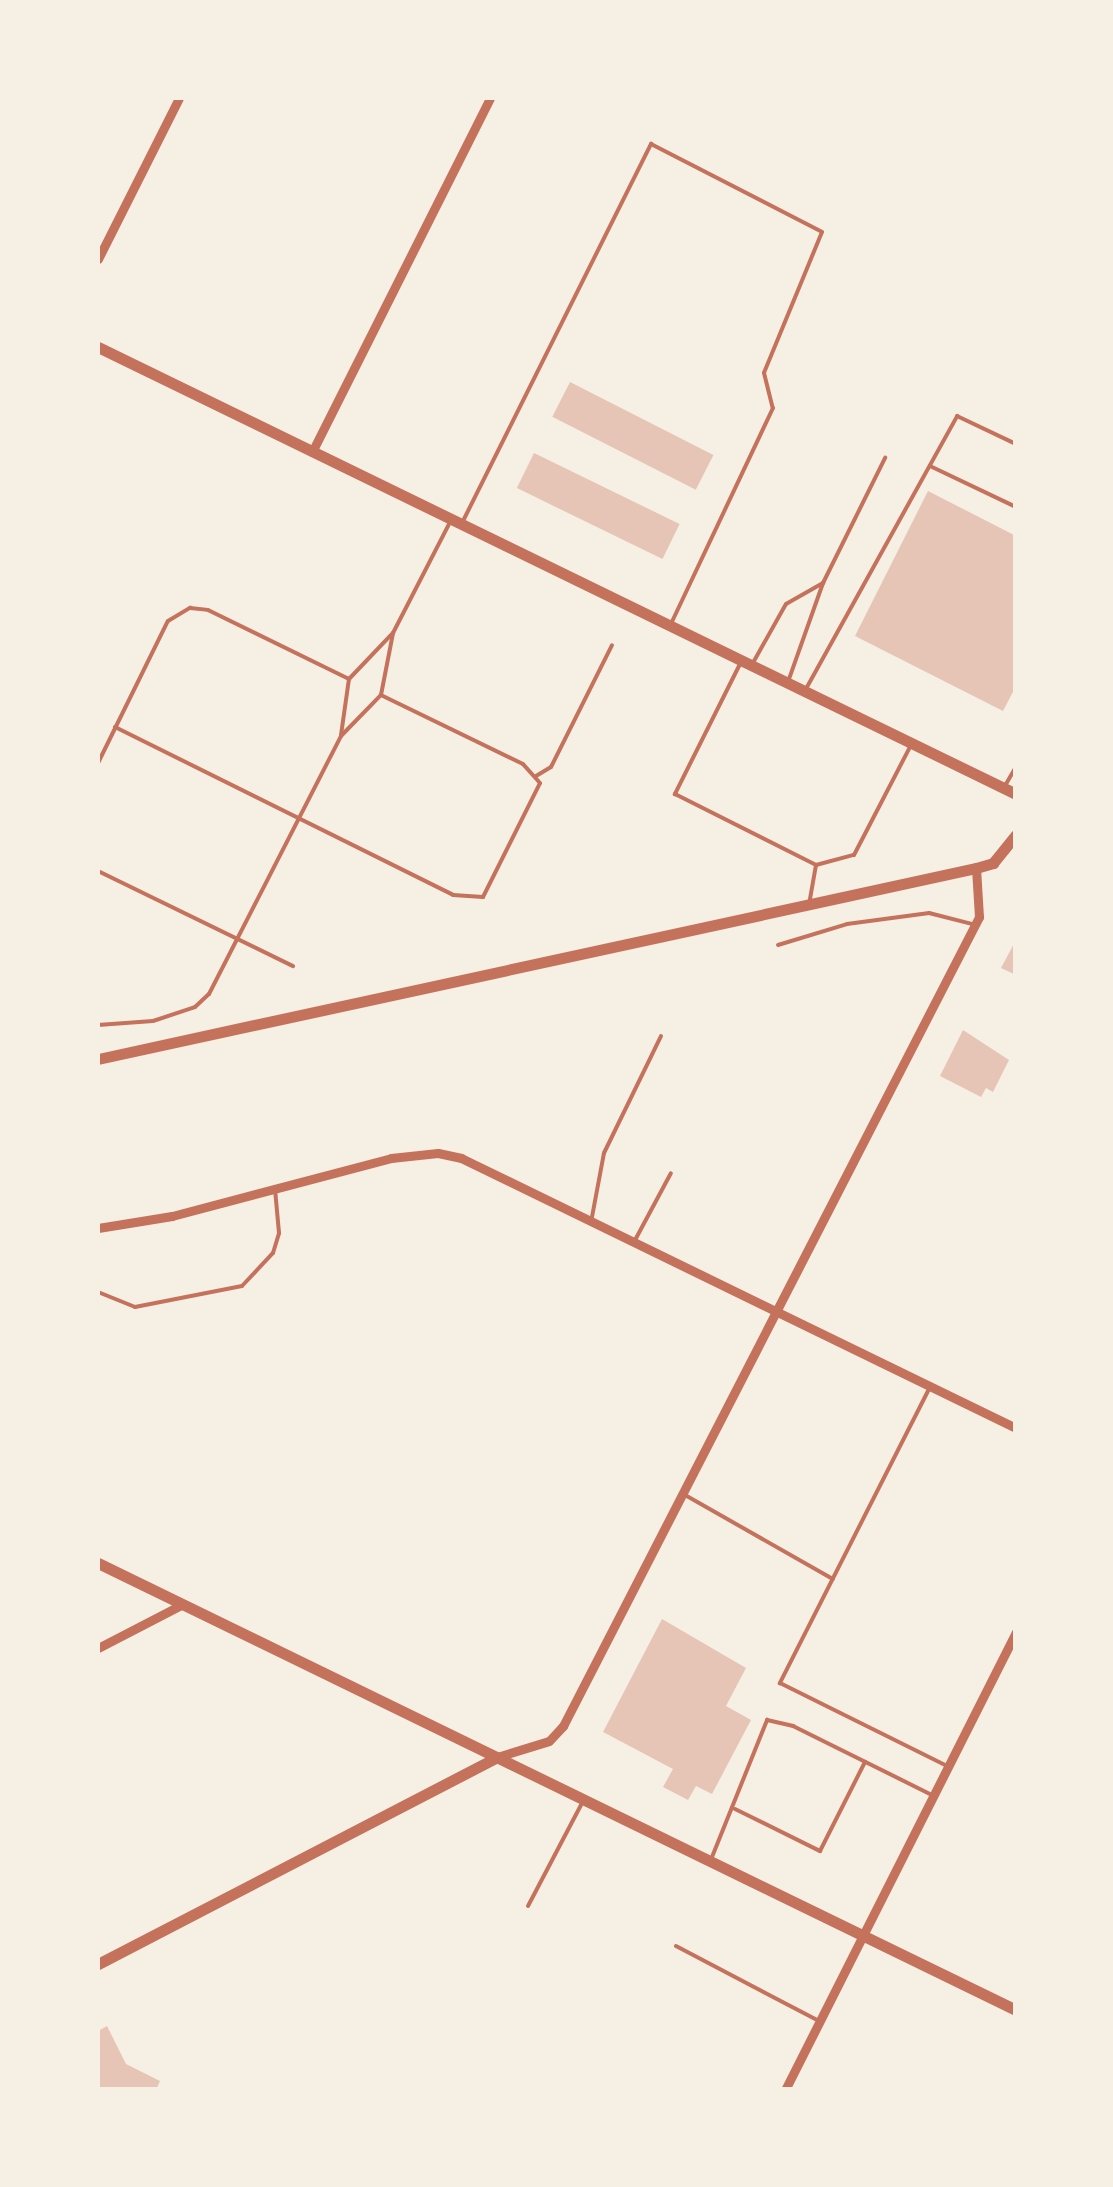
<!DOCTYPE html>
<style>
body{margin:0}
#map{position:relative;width:1113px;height:2187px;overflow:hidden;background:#f6efe4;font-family:"Work Sans",sans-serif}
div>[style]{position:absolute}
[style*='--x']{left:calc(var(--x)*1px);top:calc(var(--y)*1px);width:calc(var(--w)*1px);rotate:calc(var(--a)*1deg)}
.building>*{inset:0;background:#e6c5b7;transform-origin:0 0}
.service>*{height:4px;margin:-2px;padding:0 2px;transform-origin:2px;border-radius:2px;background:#c5725c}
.minor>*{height:9px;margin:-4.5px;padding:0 4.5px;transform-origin:4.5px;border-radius:4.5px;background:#c5725c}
.tertiary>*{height:11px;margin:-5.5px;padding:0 5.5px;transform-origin:5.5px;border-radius:5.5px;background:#c5725c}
span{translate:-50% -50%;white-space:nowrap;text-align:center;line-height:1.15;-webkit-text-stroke:10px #f6efe4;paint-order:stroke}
.frame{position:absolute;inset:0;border:100px solid #f6efe4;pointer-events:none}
</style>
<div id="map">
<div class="building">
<div style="left:570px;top:382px;width:161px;height:39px;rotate:27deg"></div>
<div style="left:534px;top:453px;width:162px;height:39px;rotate:26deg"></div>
<div style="clip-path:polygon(928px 491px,1016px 536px,1016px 686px,1003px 711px,855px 636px)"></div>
<div style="clip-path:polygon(1016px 940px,1016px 975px,1001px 968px)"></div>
<div style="clip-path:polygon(963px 1030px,1009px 1060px,993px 1092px,986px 1088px,981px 1097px,940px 1076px)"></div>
<div style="clip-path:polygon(662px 1619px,746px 1668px,726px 1706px,751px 1720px,712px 1794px,696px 1786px,688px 1800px,663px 1787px,673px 1769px,603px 1732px)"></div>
<div style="clip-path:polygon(107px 2026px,126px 2064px,160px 2081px,156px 2090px,98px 2090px,98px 2031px)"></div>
</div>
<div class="service">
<div style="--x:930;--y:466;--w:95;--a:25.5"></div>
<div style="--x:462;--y:523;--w:424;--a:-63.5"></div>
<div style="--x:651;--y:144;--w:192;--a:27.2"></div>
<div style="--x:822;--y:232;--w:152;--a:112.4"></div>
<div style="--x:764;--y:373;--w:36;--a:76"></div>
<div style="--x:773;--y:408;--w:237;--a:115.3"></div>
<div style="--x:823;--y:583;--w:140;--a:-63.6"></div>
<div style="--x:754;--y:661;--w:65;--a:-60.7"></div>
<div style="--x:786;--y:604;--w:43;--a:-29.6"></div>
<div style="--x:823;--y:583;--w:102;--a:109.5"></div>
<div style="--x:741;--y:662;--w:148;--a:116.6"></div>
<div style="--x:675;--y:794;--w:158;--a:26.7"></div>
<div style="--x:816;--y:865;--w:36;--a:100"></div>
<div style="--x:807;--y:687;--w:310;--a:-61"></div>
<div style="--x:957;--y:416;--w:65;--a:25.4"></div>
<div style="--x:115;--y:727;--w:377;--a:26.4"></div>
<div style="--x:453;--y:895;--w:30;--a:4"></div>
<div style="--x:483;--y:897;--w:127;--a:-63.4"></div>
<div style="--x:540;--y:783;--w:25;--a:-132"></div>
<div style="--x:523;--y:764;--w:158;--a:-154.1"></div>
<div style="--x:341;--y:735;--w:57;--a:-81.9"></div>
<div style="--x:349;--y:679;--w:64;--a:-46.3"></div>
<div style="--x:98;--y:763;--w:158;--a:-63.8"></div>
<div style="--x:168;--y:621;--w:26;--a:-31"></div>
<div style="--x:190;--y:608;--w:18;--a:6"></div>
<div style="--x:208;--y:610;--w:157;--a:26.1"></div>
<div style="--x:536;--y:776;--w:17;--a:-31"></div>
<div style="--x:551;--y:767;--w:136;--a:-63.4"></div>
<div style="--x:1006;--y:784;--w:20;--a:-60"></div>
<div style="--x:816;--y:865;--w:39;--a:-15"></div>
<div style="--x:854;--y:855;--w:122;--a:-62.6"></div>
<div style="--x:98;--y:871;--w:217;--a:26"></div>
<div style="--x:778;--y:945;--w:72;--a:-16.9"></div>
<div style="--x:847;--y:924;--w:83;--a:-7.6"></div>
<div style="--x:929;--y:913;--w:44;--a:14.3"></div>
<div style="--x:98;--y:1025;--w:55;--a:-4.2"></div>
<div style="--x:153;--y:1021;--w:44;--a:-18.4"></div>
<div style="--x:195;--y:1007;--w:19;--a:-43"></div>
<div style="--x:209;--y:994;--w:290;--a:-62.9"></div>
<div style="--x:341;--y:736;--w:57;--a:-45.7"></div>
<div style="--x:381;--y:695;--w:63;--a:-79"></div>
<div style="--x:393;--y:633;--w:125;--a:-62.8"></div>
<div style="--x:592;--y:1217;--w:65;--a:-79.4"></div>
<div style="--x:604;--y:1153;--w:130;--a:-64"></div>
<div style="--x:634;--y:1242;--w:78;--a:-61.8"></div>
<div style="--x:98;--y:1292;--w:40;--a:22"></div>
<div style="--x:135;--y:1307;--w:109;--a:-11.1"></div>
<div style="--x:242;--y:1286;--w:45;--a:-46.8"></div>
<div style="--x:273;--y:1253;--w:21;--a:-73"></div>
<div style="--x:279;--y:1233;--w:44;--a:-95.2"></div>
<div style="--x:929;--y:1389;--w:330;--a:116.9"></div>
<div style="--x:780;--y:1683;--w:186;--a:26.4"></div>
<div style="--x:685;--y:1495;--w:170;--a:29.6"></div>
<div style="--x:735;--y:1809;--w:95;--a:26.3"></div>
<div style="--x:820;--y:1851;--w:100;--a:-63.2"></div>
<div style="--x:712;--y:1857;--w:148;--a:-68.1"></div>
<div style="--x:767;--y:1720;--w:27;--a:13"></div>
<div style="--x:793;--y:1726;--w:155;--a:26.4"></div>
<div style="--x:528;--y:1906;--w:116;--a:-62.3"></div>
<div style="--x:676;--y:1946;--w:161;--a:27.7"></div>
</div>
<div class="minor">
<div style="--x:98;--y:259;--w:180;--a:-63.3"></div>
<div style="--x:312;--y:452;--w:396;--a:-63.3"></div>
<div style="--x:98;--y:1228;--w:75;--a:-9.2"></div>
<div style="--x:172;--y:1216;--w:227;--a:-14.8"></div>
<div style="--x:391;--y:1158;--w:47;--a:-6.1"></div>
<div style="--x:438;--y:1153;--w:24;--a:12"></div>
<div style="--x:461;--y:1158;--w:617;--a:25.94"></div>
<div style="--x:98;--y:1648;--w:93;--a:-27.4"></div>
<div style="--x:497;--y:1757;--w:54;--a:-17.1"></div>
<div style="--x:549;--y:1741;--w:21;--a:-47"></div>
<div style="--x:563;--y:1726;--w:910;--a:-62.79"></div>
<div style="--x:979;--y:917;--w:49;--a:-93.5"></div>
<div style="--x:785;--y:2090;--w:513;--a:-63.24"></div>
</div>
<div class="tertiary">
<div style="--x:98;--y:347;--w:1021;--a:25.96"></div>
<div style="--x:98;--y:1059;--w:899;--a:-12.27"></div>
<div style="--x:976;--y:868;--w:18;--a:-16"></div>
<div style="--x:993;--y:863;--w:36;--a:-51"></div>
<div style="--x:98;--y:1563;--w:1021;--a:25.96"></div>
<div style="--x:98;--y:1964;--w:449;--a:-27.4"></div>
</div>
<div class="frame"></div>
</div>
